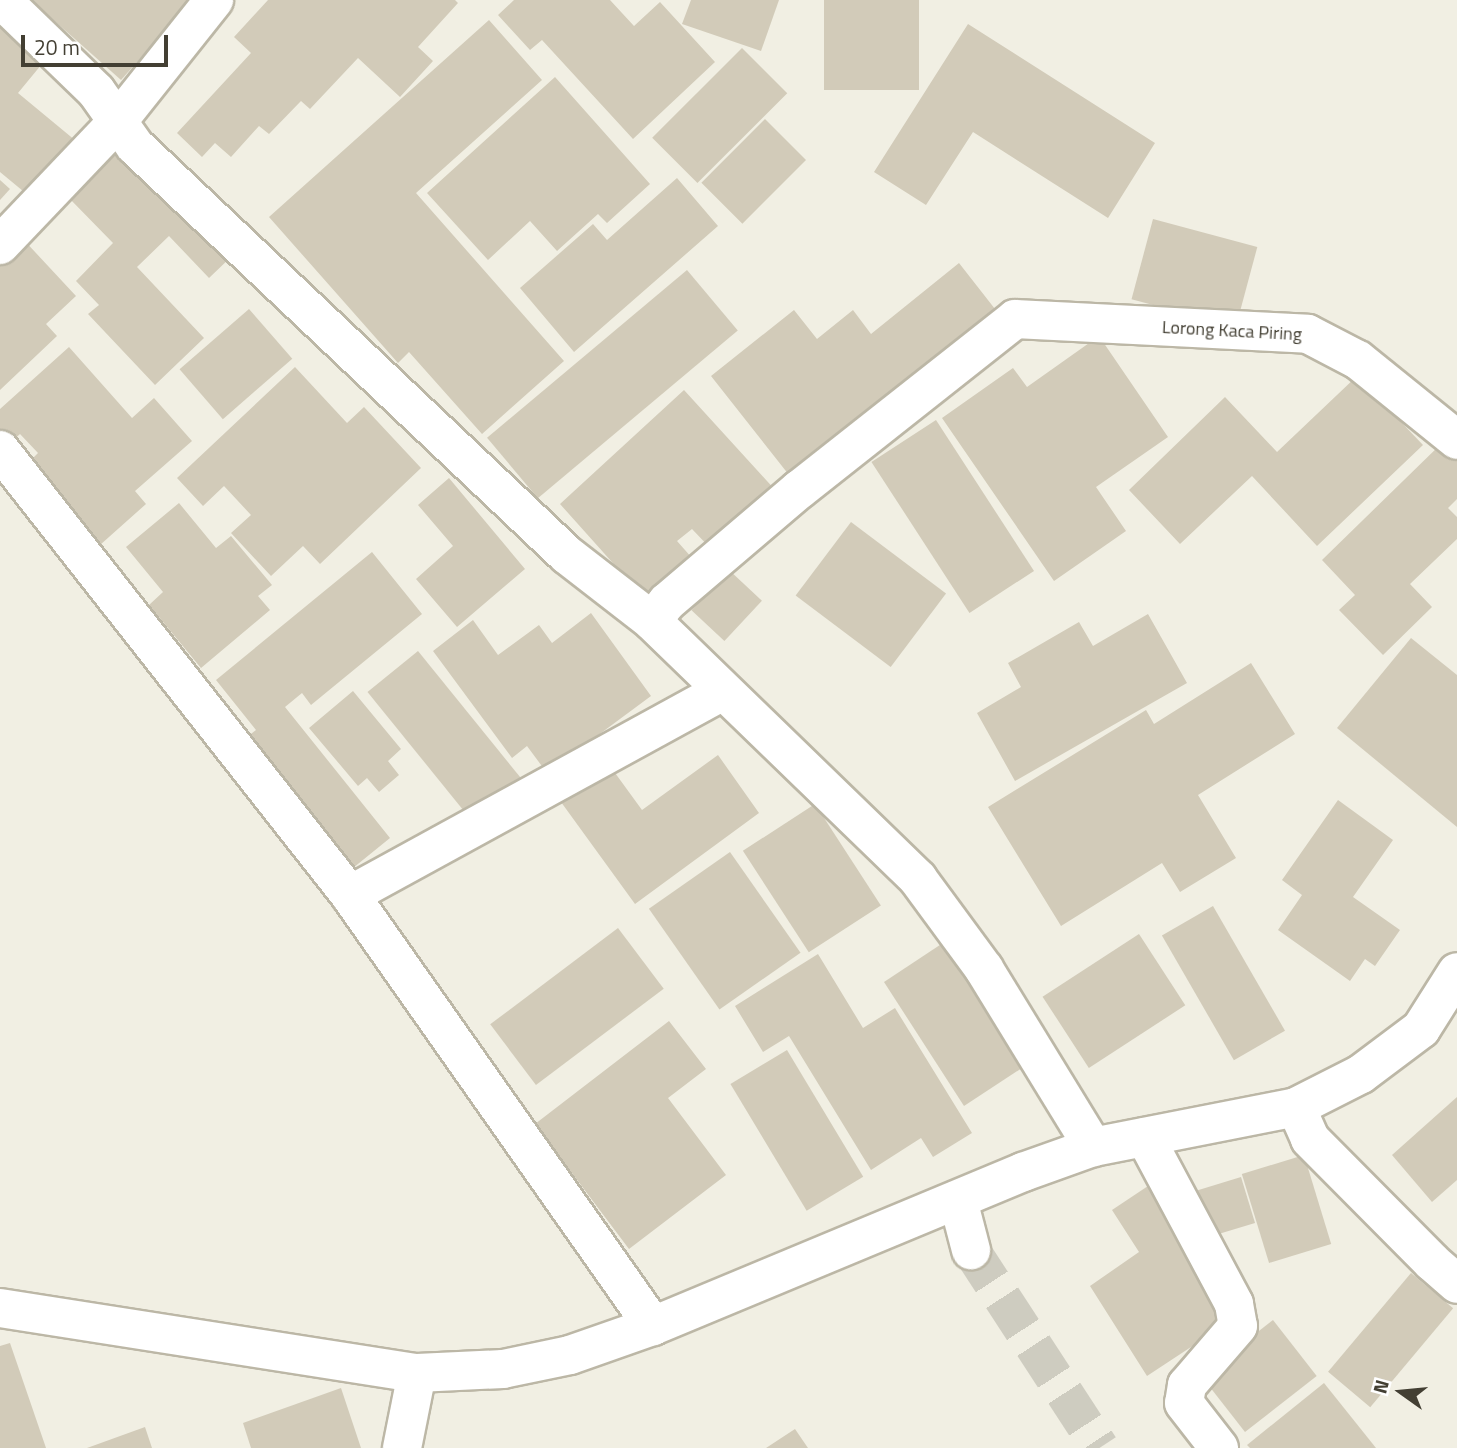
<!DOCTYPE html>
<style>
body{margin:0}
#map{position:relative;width:1457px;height:1448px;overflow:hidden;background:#f1efe3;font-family:"Titillium Web",sans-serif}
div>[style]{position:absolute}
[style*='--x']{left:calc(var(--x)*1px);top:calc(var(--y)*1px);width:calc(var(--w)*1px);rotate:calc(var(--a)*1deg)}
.building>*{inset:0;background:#d2cbb9;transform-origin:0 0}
.minor-tunnel>*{height:38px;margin-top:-19px;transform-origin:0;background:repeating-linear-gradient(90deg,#ceccc0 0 38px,transparent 0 57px)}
.roads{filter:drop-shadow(2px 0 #bcb7a6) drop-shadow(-2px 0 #bcb7a6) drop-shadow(0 2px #bcb7a6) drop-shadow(0 -2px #bcb7a6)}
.minor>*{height:38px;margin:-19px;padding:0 19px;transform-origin:19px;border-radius:19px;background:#fff}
span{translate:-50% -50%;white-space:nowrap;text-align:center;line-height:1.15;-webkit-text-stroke:5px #fff;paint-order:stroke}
.street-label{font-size:18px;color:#433f33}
.north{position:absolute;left:1366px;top:1357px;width:70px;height:70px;-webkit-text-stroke:5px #fff;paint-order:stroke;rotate:285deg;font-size:19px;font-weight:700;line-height:28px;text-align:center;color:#433f33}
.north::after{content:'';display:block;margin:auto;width:24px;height:32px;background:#433f33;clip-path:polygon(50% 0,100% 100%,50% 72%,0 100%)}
.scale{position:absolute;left:21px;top:35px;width:147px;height:32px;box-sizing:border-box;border:4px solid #433f33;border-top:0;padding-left:9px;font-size:21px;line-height:24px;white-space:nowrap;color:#433f33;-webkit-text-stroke:5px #fff;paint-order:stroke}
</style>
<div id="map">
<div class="building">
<div style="clip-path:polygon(31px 0,192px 0,121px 80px)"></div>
<div style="clip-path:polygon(268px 0,455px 0,458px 3px,418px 47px,433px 61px,400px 97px,358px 58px,310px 109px,301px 101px,269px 134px,259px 126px,231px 157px,215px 143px,202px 157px,177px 133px,251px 53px,234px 37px)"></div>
<div style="clip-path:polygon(514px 0,610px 0,634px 26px,660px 2px,715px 62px,633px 139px,542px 40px,530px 50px,498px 15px)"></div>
<div style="clip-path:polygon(691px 0,779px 0,761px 51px,682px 24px)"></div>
<div style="left:824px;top:0;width:95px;height:90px"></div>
<div style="clip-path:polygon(0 16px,51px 53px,18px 93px,76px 141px,29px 196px,0 172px)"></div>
<div style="clip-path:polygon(489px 20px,542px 80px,416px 193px,564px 361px,482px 434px,409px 352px,398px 363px,269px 217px)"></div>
<div style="clip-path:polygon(968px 24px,1155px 143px,1108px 218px,973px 132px,926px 205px,874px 172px)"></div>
<div style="left:742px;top:48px;width:64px;height:127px;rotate:45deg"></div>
<div style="clip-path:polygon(555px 77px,650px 184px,607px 223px,598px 214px,557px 251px,530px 221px,488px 260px,427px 193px)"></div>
<div style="left:765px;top:119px;width:58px;height:90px;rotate:45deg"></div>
<div style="clip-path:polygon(119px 150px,232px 256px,209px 278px,169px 236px,137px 267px,204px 338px,155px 385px,88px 314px,99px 305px,76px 281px,113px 243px,69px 198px)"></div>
<div style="clip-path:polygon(677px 178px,718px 226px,574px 352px,520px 288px,593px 224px,607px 240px)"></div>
<div style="clip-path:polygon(0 180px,10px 189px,0 200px)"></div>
<div style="left:1153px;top:219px;width:108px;height:83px;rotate:15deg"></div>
<div style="clip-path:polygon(22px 238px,76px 296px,46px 324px,57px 336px,0 390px,0 260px)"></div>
<div style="clip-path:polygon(959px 263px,995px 309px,789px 475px,711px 376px,794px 310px,817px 339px,853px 310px,871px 334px)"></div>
<div style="left:687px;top:270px;width:79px;height:261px;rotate:50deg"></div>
<div style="left:249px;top:309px;width:66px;height:92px;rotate:49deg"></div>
<div style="clip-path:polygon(1099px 336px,1168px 437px,1096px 487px,1126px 531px,1054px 581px,942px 418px,1013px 368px,1027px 387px)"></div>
<div style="clip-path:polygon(69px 347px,132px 418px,154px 398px,192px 441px,135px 491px,146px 504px,100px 545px,28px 463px,38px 453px,20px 434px,9px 444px,0 434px,0 409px)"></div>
<div style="clip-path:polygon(295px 367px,347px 423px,364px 407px,421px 468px,320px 564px,303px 546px,271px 576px,231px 533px,251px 515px,224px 486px,203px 506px,177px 478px)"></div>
<div style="clip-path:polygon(1357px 376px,1423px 445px,1317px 546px,1252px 476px,1180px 544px,1129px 490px,1225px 397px,1277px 452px)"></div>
<div style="clip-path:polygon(684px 390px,777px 492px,713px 551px,692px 529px,677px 541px,700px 567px,654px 609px,560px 504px)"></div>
<div style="left:936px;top:420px;width:180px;height:77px;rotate:57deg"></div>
<div style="clip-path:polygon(1444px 441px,1457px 454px,1457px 499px,1448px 508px,1457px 517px,1457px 539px,1410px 584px,1432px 607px,1383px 655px,1339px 610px,1355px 595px,1322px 560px)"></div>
<div style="clip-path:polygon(449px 478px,525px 569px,457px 627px,416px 579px,453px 546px,418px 505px)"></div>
<div style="clip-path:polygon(179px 503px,216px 548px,231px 536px,272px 585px,258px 596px,270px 610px,201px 668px,149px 605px,163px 592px,126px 547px)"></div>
<div style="left:851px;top:522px;width:119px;height:92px;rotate:37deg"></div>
<div style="clip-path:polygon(372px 552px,422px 614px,311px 705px,302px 693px,285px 707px,390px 838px,353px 868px,247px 737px,256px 730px,216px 680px)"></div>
<div style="left:729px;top:570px;width:45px;height:55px;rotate:43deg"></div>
<div style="clip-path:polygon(591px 613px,651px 696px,547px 773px,527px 746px,512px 758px,433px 651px,473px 620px,498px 655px,539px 625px,552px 643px)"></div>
<div style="clip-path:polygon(1148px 614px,1187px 683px,1015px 781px,977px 713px,1021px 687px,1008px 663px,1079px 622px,1093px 646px)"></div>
<div style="clip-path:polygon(1411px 638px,1457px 675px,1457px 827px,1337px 728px)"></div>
<div style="left:418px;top:651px;width:168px;height:65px;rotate:51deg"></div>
<div style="clip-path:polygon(1251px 663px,1295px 734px,1198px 795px,1236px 858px,1180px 892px,1162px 863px,1061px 926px,988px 807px,1146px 710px,1154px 724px)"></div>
<div style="clip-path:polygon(353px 691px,401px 749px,388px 761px,399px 775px,379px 792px,367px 778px,358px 786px,309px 728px)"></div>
<div style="clip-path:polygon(718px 755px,759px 813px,635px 904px,561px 802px,610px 766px,642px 810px)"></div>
<div style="clip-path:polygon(1338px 800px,1393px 840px,1353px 897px,1400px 930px,1375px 966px,1365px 959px,1350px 981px,1278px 930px,1302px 895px,1282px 880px)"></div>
<div style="left:815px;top:804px;width:121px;height:86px;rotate:57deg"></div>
<div style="left:730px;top:852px;width:123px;height:99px;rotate:55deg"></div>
<div style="left:1213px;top:906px;width:144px;height:59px;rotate:60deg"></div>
<div style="left:618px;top:928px;width:76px;height:160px;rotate:53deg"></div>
<div style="left:1139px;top:934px;width:85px;height:115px;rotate:57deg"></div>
<div style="clip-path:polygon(955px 935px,1025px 1066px,964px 1106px,884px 982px)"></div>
<div style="clip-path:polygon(818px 954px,863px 1028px,895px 1008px,972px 1133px,933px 1157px,921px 1138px,871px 1170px,789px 1036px,763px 1052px,735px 1006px)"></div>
<div style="clip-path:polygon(669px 1021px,706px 1069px,668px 1098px,726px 1175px,629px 1249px,535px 1124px)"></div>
<div style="left:787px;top:1050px;width:148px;height:66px;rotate:59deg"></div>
<div style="clip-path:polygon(1457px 1097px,1457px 1180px,1432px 1202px,1392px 1155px)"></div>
<div style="left:1304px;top:1155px;width:93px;height:65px;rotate:73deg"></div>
<div style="left:1241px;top:1177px;width:48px;height:52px;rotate:73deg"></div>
<div style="clip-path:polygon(1154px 1182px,1232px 1320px,1147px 1376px,1090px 1286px,1139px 1252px,1112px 1210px)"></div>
<div style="left:1411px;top:1273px;width:55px;height:129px;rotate:40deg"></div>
<div style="left:1273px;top:1320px;width:71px;height:91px;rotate:52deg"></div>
<div style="clip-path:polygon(10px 1343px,46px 1448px,0 1448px,0 1346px)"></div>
<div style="clip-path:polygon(1324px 1383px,1376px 1448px,1250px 1448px,1247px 1445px)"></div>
<div style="clip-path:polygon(341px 1388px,361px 1448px,251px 1448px,243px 1423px)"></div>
<div style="clip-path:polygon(145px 1427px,152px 1448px,87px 1448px)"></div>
<div style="clip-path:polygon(795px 1429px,808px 1448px,766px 1448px)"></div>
</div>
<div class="minor-tunnel">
<div style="--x:971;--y:1250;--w:236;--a:56.9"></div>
</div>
<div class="roads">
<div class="minor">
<div style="--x:2;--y:0;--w:131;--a:44.1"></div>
<div style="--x:96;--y:91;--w:67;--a:54.7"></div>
<div style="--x:135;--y:146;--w:595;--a:43.43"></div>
<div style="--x:567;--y:555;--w:108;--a:37.8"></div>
<div style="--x:652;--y:621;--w:371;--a:44.1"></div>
<div style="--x:918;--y:879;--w:112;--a:53.7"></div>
<div style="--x:984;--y:969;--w:209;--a:58.5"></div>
<div style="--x:0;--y:245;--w:170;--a:-46.4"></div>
<div style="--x:117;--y:122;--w:156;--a:-51.5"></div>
<div style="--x:0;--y:450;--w:566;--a:51.81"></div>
<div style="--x:350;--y:895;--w:527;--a:54.89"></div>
<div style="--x:652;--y:621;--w:24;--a:-52"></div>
<div style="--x:667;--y:602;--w:175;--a:-40.4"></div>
<div style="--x:800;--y:489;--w:274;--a:-38.3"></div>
<div style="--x:1015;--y:319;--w:293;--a:2.9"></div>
<div style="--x:1308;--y:334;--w:56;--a:27.5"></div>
<div style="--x:1358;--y:360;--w:127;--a:38.9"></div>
<div style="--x:350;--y:895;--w:423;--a:-28.7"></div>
<div style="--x:1296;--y:1107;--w:35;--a:66"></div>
<div style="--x:1310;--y:1139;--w:173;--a:45.2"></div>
<div style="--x:1432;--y:1262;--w:33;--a:41"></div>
<div style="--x:1145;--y:1137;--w:189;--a:61.9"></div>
<div style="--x:1234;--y:1304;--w:22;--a:80"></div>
<div style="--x:1238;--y:1326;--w:78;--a:130.8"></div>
<div style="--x:1187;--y:1385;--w:18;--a:99"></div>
<div style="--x:1184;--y:1403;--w:57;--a:52.1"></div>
<div style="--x:958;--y:1200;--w:52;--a:75.4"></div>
<div style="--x:0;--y:1308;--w:422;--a:8.9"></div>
<div style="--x:417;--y:1373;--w:86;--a:-2.7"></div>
<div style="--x:503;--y:1369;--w:68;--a:-11.8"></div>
<div style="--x:570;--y:1355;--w:88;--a:-19.3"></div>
<div style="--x:653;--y:1326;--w:401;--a:-22.6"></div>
<div style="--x:1023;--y:1172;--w:74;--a:-19.7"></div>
<div style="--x:1093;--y:1147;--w:207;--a:-11.1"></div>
<div style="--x:1296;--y:1107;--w:73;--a:-26.9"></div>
<div style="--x:1361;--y:1074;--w:75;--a:-36.9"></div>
<div style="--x:1421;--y:1029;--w:67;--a:-57.7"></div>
<div style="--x:402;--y:1448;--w:76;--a:-78.7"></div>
</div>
</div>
<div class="street-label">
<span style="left:1232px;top:331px;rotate:3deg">Lorong Kaca Piring</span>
</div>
<div class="north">N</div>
<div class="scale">20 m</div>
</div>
